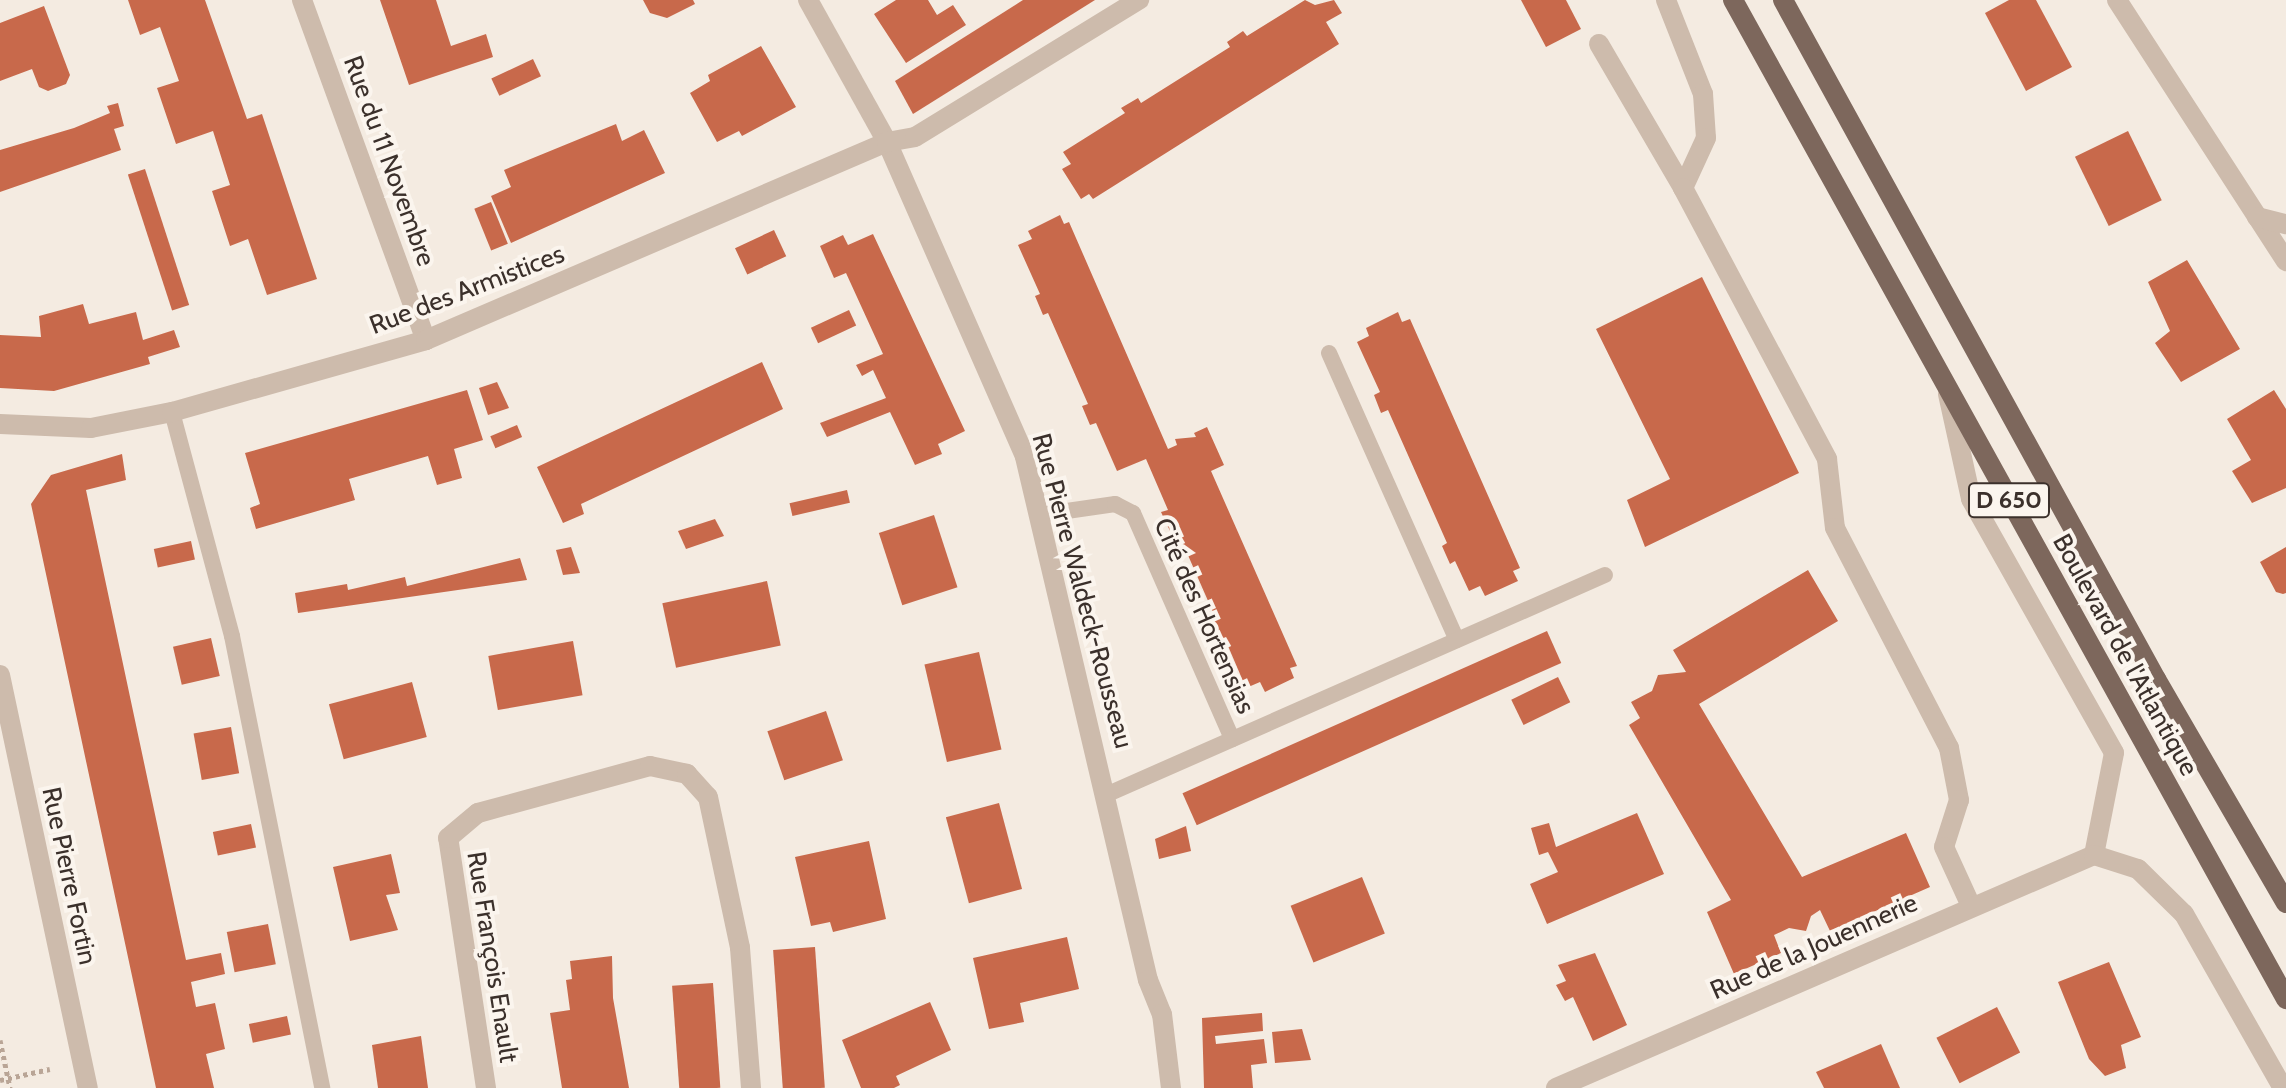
<!DOCTYPE html>
<meta charset="utf-8">
<style>
body{margin:0}
#map{position:relative;width:2286px;height:1088px;overflow:hidden;background:#f4ebe1;font-family:Cabin,sans-serif}
div>[style]{position:absolute}
[style*='--x']{left:calc(var(--x)*1px);top:calc(var(--y)*1px);width:calc(var(--w)*1px);rotate:calc(var(--a)*1deg)}
.building>*{inset:0;background:#c8694b;transform-origin:0 0}
.path>*{height:5px;margin-top:-2.5px;transform-origin:0;background:repeating-linear-gradient(90deg,#b9a596 0 4px,transparent 0 8px)}
.lane>*{height:16px;margin:-8px;padding:0 8px;transform-origin:8px;border-radius:8px;background:#cdbbac}
.street>*{height:20px;margin:-10px;padding:0 10px;transform-origin:10px;border-radius:10px;background:#cdbbac}
.primary>*{height:20px;margin:-10px;padding:0 10px;transform-origin:10px;border-radius:10px;background:#7d675c}
span{translate:-50% -50%;white-space:nowrap;text-align:center;line-height:1.15;-webkit-text-stroke:8px #fbf5ee;paint-order:stroke}
.shield-label span{padding:2px 6px;background:#fbf5ee;border:2px solid;border-radius:6px;-webkit-text-stroke-width:0}
.shield-label{font-size:24px;color:#3b302b;font-weight:700}
.street-label{font-size:26px;color:#3b302b}
</style>
<div id="map">
<div class="building">
<div style="clip-path:polygon(128px 0,205px 0,247px 119px,262px 114px,317px 279px,267px 295px,248px 239px,230px 246px,212px 191px,230px 185px,213px 131px,176px 144px,157px 88px,179px 81px,160px 27px,140px 35px)"></div>
<div style="clip-path:polygon(380px 0,436px 0,451px 46px,486px 34px,493px 57px,409px 85px)"></div>
<div style="clip-path:polygon(643px 0,693px 0,695px 4px,667px 18px,650px 13px)"></div>
<div style="clip-path:polygon(896px 0,928px 0,937px 15px,953px 5px,966px 25px,906px 63px,874px 14px)"></div>
<div style="clip-path:polygon(1023px 0,1095px 0,913px 114px,895px 81px)"></div>
<div style="clip-path:polygon(1305px 0,1315px 5px,1334px 0,1342px 13px,1326px 22px,1339px 44px,1093px 199px,1089px 194px,1081px 199px,1062px 169px,1071px 164px,1063px 152px,1125px 113px,1121px 108px,1138px 98px,1141px 103px,1230px 47px,1227px 42px,1243px 31px,1247px 36px)"></div>
<div style="clip-path:polygon(1521px 0,1566px 0,1581px 29px,1546px 47px)"></div>
<div style="clip-path:polygon(2009px 0,2036px 0,2072px 67px,2026px 91px,1985px 13px)"></div>
<div style="clip-path:polygon(44px 6px,70px 75px,66px 84px,48px 91px,39px 87px,32px 69px,0 81px,0 23px)"></div>
<div style="clip-path:polygon(761px 46px,796px 107px,742px 136px,739px 131px,717px 142px,690px 93px,710px 81px,708px 75px)"></div>
<div style="left:533px;top:59px;width:19px;height:46px;rotate:65deg"></div>
<div style="clip-path:polygon(118px 103px,124px 126px,114px 129px,121px 150px,0 192px,0 150px,74px 128px,110px 113px,107px 106px)"></div>
<div style="clip-path:polygon(616px 124px,622px 141px,644px 130px,665px 173px,511px 243px,491px 196px,511px 187px,504px 170px)"></div>
<div style="left:2128px;top:131px;width:77px;height:59px;rotate:64deg"></div>
<div style="left:145px;top:169px;width:143px;height:18px;rotate:72deg"></div>
<div style="left:491px;top:202px;width:45px;height:18px;rotate:68deg"></div>
<div style="clip-path:polygon(1060px 215px,1064px 224px,1069px 222px,1168px 449px,1177px 445px,1175px 439px,1196px 437px,1194px 433px,1207px 427px,1224px 465px,1211px 471px,1297px 666px,1290px 668px,1294px 678px,1265px 692px,1260px 682px,1246px 688px,1225px 639px,1219px 642px,1211px 622px,1216px 619px,1176px 528px,1170px 531px,1161px 512px,1168px 510px,1146px 459px,1117px 471px,1096px 423px,1090px 425px,1082px 406px,1088px 404px,1048px 313px,1043px 315px,1035px 296px,1040px 294px,1018px 245px,1032px 239px,1028px 231px)"></div>
<div style="left:774px;top:230px;width:29px;height:43px;rotate:65deg"></div>
<div style="clip-path:polygon(873px 234px,965px 431px,938px 444px,942px 454px,915px 465px,890px 412px,827px 437px,820px 423px,886px 398px,873px 370px,862px 376px,856px 365px,883px 354px,846px 273px,834px 278px,820px 246px,843px 235px,848px 245px)"></div>
<div style="clip-path:polygon(2187px 260px,2240px 349px,2181px 382px,2155px 343px,2170px 331px,2148px 282px)"></div>
<div style="clip-path:polygon(1702px 277px,1799px 473px,1645px 547px,1627px 500px,1670px 479px,1596px 329px)"></div>
<div style="clip-path:polygon(83px 304px,89px 324px,136px 312px,143px 340px,174px 330px,180px 347px,148px 357px,150px 364px,54px 391px,0 388px,0 335px,41px 337px,39px 316px)"></div>
<div style="left:849px;top:310px;width:17px;height:42px;rotate:65deg"></div>
<div style="clip-path:polygon(1398px 312px,1402px 322px,1410px 319px,1520px 568px,1513px 571px,1518px 581px,1485px 596px,1480px 586px,1469px 591px,1455px 561px,1450px 564px,1442px 546px,1447px 543px,1388px 410px,1381px 413px,1374px 395px,1380px 392px,1357px 342px,1369px 336px,1366px 328px)"></div>
<div style="clip-path:polygon(762px 362px,783px 409px,581px 504px,584px 514px,563px 523px,537px 467px)"></div>
<div style="clip-path:polygon(497px 382px,509px 408px,488px 415px,479px 388px)"></div>
<div style="clip-path:polygon(467px 390px,483px 440px,454px 449px,462px 478px,437px 485px,428px 456px,349px 479px,355px 500px,256px 529px,250px 508px,260px 504px,245px 453px)"></div>
<div style="clip-path:polygon(2274px 390px,2286px 409px,2286px 488px,2252px 503px,2232px 471px,2251px 460px,2227px 419px)"></div>
<div style="left:517px;top:425px;width:13px;height:29px;rotate:67deg"></div>
<div style="clip-path:polygon(122px 454px,126px 480px,86px 490px,186px 960px,221px 953px,225px 974px,191px 982px,196px 1007px,215px 1003px,225px 1049px,206px 1054px,214px 1088px,156px 1088px,31px 504px,51px 475px)"></div>
<div style="left:847px;top:490px;width:13px;height:59px;rotate:77deg"></div>
<div style="left:934px;top:515px;width:76px;height:58px;rotate:72deg"></div>
<div style="clip-path:polygon(715px 519px,724px 536px,686px 549px,678px 531px)"></div>
<div style="left:191px;top:541px;width:19px;height:38px;rotate:78deg"></div>
<div style="clip-path:polygon(571px 547px,580px 573px,563px 575px,556px 550px)"></div>
<div style="clip-path:polygon(2286px 547px,2286px 593px,2283px 594px,2276px 592px,2260px 562px)"></div>
<div style="clip-path:polygon(520px 558px,527px 580px,298px 613px,295px 593px,347px 584px,348px 590px,405px 577px,407px 586px)"></div>
<div style="clip-path:polygon(1808px 570px,1838px 621px,1699px 704px,1802px 877px,1906px 833px,1930px 887px,1830px 931px,1820px 910px,1811px 916px,1806px 931px,1789px 928px,1774px 935px,1781px 953px,1734px 974px,1707px 912px,1731px 900px,1629px 725px,1640px 718px,1631px 702px,1652px 691px,1658px 675px,1686px 672px,1673px 650px)"></div>
<div style="left:767px;top:581px;width:66px;height:107px;rotate:78deg"></div>
<div style="left:1547px;top:631px;width:35px;height:399px;rotate:66deg"></div>
<div style="left:211px;top:638px;width:39px;height:39px;rotate:77deg"></div>
<div style="left:573px;top:641px;width:55px;height:86px;rotate:80deg"></div>
<div style="left:979px;top:652px;width:100px;height:56px;rotate:77deg"></div>
<div style="left:1558px;top:677px;width:28px;height:52px;rotate:64deg"></div>
<div style="left:412px;top:682px;width:57px;height:86px;rotate:75deg"></div>
<div style="left:826px;top:711px;width:52px;height:62px;rotate:71deg"></div>
<div style="left:231px;top:727px;width:47px;height:38px;rotate:80deg"></div>
<div style="left:999px;top:803px;width:89px;height:55px;rotate:75deg"></div>
<div style="clip-path:polygon(1637px 813px,1664px 874px,1547px 924px,1530px 884px,1558px 872px,1548px 852px,1539px 855px,1531px 828px,1549px 823px,1556px 847px)"></div>
<div style="left:251px;top:824px;width:24px;height:39px;rotate:78deg"></div>
<div style="clip-path:polygon(1186px 826px,1191px 851px,1159px 859px,1155px 839px)"></div>
<div style="clip-path:polygon(869px 841px,886px 919px,833px 932px,830px 922px,811px 926px,795px 857px)"></div>
<div style="clip-path:polygon(391px 854px,400px 893px,386px 895px,398px 930px,350px 941px,333px 867px)"></div>
<div style="left:1362px;top:877px;width:61px;height:77px;rotate:68deg"></div>
<div style="left:268px;top:924px;width:41px;height:42px;rotate:79deg"></div>
<div style="clip-path:polygon(1067px 937px,1079px 989px,1020px 1003px,1024px 1022px,989px 1029px,973px 958px)"></div>
<div style="left:815px;top:947px;width:141px;height:42px;rotate:86deg"></div>
<div style="clip-path:polygon(1595px 953px,1627px 1025px,1593px 1041px,1573px 997px,1565px 1001px,1556px 985px,1566px 981px,1558px 965px)"></div>
<div style="clip-path:polygon(612px 956px,613px 998px,629px 1088px,562px 1088px,550px 1013px,570px 1010px,566px 980px,572px 979px,570px 961px)"></div>
<div style="clip-path:polygon(2109px 962px,2141px 1037px,2121px 1045px,2126px 1068px,2105px 1076px,2089px 1059px,2058px 982px)"></div>
<div style="left:713px;top:983px;width:105px;height:41px;rotate:86deg"></div>
<div style="clip-path:polygon(930px 1002px,951px 1050px,896px 1076px,900px 1085px,894px 1088px,861px 1088px,842px 1040px)"></div>
<div style="left:1997px;top:1007px;width:51px;height:68px;rotate:63deg"></div>
<div style="clip-path:polygon(1262px 1013px,1263px 1031px,1215px 1036px,1216px 1044px,1264px 1039px,1267px 1063px,1251px 1065px,1253px 1088px,1204px 1088px,1202px 1018px)"></div>
<div style="left:287px;top:1016px;width:19px;height:39px;rotate:78deg"></div>
<div style="clip-path:polygon(1302px 1029px,1311px 1060px,1275px 1063px,1272px 1032px)"></div>
<div style="clip-path:polygon(421px 1036px,428px 1088px,378px 1088px,372px 1045px)"></div>
<div style="clip-path:polygon(1881px 1044px,1900px 1088px,1824px 1088px,1816px 1072px)"></div>
</div>
<div class="path">
<div style="--x:0;--y:1040;--w:49;--a:78.2"></div>
<div style="--x:0;--y:1080;--w:51;--a:-12.4"></div>
</div>
<div class="lane">
<div style="--x:1329;--y:353;--w:314;--a:66"></div>
<div style="--x:172;--y:412;--w:232;--a:75"></div>
<div style="--x:232;--y:636;--w:461;--a:78.7"></div>
<div style="--x:1039;--y:515;--w:77;--a:-8.2"></div>
<div style="--x:1115;--y:504;--w:20;--a:27"></div>
<div style="--x:1133;--y:513;--w:247;--a:66.3"></div>
<div style="--x:1108;--y:794;--w:543;--a:-23.78"></div>
</div>
<div class="street">
<div style="--x:302;--y:0;--w:362;--a:70"></div>
<div style="--x:808;--y:0;--w:162;--a:60.9"></div>
<div style="--x:887;--y:142;--w:344;--a:66.3"></div>
<div style="--x:1025;--y:457;--w:537;--a:76.77"></div>
<div style="--x:1148;--y:980;--w:37;--a:68"></div>
<div style="--x:1162;--y:1014;--w:75;--a:83.1"></div>
<div style="--x:1666;--y:0;--w:101;--a:68.5"></div>
<div style="--x:1703;--y:94;--w:44;--a:86.1"></div>
<div style="--x:1706;--y:138;--w:55;--a:114.7"></div>
<div style="--x:2117;--y:0;--w:311;--a:57.1"></div>
<div style="--x:1599;--y:44;--w:167;--a:59.7"></div>
<div style="--x:1683;--y:188;--w:307;--a:62"></div>
<div style="--x:1827;--y:459;--w:69;--a:83.4"></div>
<div style="--x:1835;--y:528;--w:248;--a:62.6"></div>
<div style="--x:1949;--y:748;--w:53;--a:79.1"></div>
<div style="--x:1959;--y:800;--w:49;--a:107.7"></div>
<div style="--x:1944;--y:847;--w:65;--a:65.4"></div>
<div style="--x:2257;--y:217;--w:30;--a:14"></div>
<div style="--x:1948;--y:394;--w:107;--a:77.6"></div>
<div style="--x:1971;--y:499;--w:291;--a:60.6"></div>
<div style="--x:2114;--y:753;--w:104;--a:101.1"></div>
<div style="--x:0;--y:424;--w:91;--a:2.5"></div>
<div style="--x:91;--y:428;--w:83;--a:-11.2"></div>
<div style="--x:172;--y:412;--w:264;--a:-15.8"></div>
<div style="--x:426;--y:340;--w:502;--a:-23.24"></div>
<div style="--x:887;--y:142;--w:28;--a:-10"></div>
<div style="--x:915;--y:137;--w:263;--a:-31.5"></div>
<div style="--x:0;--y:675;--w:422;--a:78"></div>
<div style="--x:486;--y:1088;--w:253;--a:-98.6"></div>
<div style="--x:448;--y:838;--w:39;--a:-40"></div>
<div style="--x:478;--y:813;--w:178;--a:-15.3"></div>
<div style="--x:650;--y:766;--w:38;--a:12"></div>
<div style="--x:687;--y:774;--w:31;--a:48"></div>
<div style="--x:708;--y:797;--w:154;--a:78"></div>
<div style="--x:740;--y:948;--w:140;--a:85.5"></div>
<div style="--x:1556;--y:1088;--w:586;--a:-23.42"></div>
<div style="--x:2094;--y:855;--w:46;--a:17.7"></div>
<div style="--x:2138;--y:869;--w:64;--a:44.4"></div>
<div style="--x:2184;--y:914;--w:200;--a:60.4"></div>
</div>
<div class="primary">
<div style="--x:1733;--y:0;--w:1142;--a:61.03"></div>
<div style="--x:1783;--y:0;--w:775;--a:61.22"></div>
<div style="--x:2156;--y:679;--w:259;--a:59.9"></div>
</div>
<div class="shield-label">
<span style="left:2009px;top:500px">D 650</span>
</div>
<div class="street-label">
<span style="left:389px;top:161px;rotate:70deg">Rue du 11 Novembre</span>
<span style="left:467px;top:290px;rotate:-21deg">Rue des Armistices</span>
<span style="left:1082px;top:591px;rotate:75deg">Rue Pierre Waldeck-Rousseau</span>
<span style="left:1204px;top:616px;rotate:66deg">Cité des Hortensias</span>
<span style="left:2125px;top:655px;rotate:61deg">Boulevard de l'Atlantique</span>
<span style="left:69px;top:876px;rotate:78deg">Rue Pierre Fortin</span>
<span style="left:1814px;top:947px;rotate:-24deg">Rue de la Jouennerie</span>
<span style="left:492px;top:957px;rotate:81deg">Rue François Enault</span>
</div>
</div>
